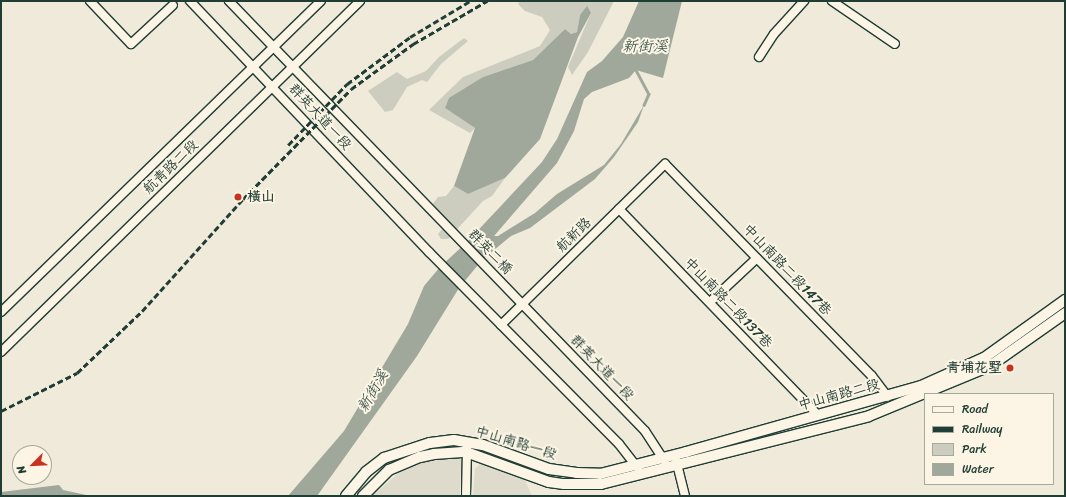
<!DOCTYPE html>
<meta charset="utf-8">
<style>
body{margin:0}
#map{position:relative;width:1066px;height:497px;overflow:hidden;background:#efeada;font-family:Sriracha,"LXGW WenKai TC",sans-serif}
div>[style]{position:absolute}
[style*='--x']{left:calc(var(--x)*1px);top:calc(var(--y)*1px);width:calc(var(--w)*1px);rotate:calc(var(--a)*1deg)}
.built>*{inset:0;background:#dedbcc}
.green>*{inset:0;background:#cccdbf}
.water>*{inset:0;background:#9fa89a}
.stream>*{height:2.5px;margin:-1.25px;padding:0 1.25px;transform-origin:1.25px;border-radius:1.25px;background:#9fa89a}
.roads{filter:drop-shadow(1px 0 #1f3d34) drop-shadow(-1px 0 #1f3d34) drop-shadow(0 1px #1f3d34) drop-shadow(0 -1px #1f3d34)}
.minor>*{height:8px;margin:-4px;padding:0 4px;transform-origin:4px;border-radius:4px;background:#fcf5e5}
.major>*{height:10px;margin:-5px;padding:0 5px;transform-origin:5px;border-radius:5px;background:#fcf5e5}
.rail>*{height:2.5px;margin-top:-1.25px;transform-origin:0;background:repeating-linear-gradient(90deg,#1f3d34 0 6px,transparent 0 9px)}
.dots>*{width:11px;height:11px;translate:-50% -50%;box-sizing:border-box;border:2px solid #fcf5e5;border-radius:50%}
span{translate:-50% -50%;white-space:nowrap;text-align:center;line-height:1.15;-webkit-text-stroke:4px #fcf5e5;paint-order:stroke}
.street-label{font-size:14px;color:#1f3d34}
.poi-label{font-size:14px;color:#1f3d34;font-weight:700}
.left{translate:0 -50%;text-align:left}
.right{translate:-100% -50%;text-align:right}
.water-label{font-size:15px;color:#455d53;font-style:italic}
.frame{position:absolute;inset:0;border:2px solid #1f3d34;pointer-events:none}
.legend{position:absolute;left:924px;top:393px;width:130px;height:92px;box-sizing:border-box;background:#fcf5e5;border:1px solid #a4ab9e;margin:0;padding:5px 7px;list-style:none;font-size:12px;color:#1f3d34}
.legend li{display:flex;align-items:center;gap:8px;height:20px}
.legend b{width:20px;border:1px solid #a4ab9e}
.north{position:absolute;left:12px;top:445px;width:40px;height:40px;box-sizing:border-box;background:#fcf5e5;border:1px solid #a4ab9e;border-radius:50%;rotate:246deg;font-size:11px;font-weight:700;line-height:16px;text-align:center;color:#1f3d34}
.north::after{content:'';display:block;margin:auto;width:14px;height:18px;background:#c8321e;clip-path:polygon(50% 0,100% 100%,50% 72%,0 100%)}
</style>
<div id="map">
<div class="built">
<div style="clip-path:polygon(436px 458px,461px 458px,460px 496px,372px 496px,400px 472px,418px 463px)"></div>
<div style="clip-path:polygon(489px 463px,524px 478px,532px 496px,473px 496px,475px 469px,480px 464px)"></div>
</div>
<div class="green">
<div style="clip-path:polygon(520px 1px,614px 1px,588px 52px,572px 75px,568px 67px,591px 13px,580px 15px,577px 32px,571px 34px,565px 29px,533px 60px,483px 77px,445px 108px,475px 128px,470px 133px,429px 110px,463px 77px,540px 46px,550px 30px,542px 17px,525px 11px,518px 4px)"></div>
<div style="clip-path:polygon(464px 38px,468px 41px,441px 64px,427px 82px,422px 80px,407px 87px,393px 110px,385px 112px,368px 91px,397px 72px,407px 79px,426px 71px,439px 57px)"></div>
<div style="clip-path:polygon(505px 178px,492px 196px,483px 201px,448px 239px,441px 239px,438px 234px,445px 226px,444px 217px,432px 205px,438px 197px,446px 196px,454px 186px,468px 194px)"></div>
</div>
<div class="water">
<div style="clip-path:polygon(639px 1px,682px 1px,663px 78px,636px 70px,629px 78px,592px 92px,584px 99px,574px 131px,557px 163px,494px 236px,498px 236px,535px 213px,557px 194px,604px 165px,621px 144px,644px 105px,638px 122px,614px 157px,595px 179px,530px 228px,511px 236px,482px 260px,459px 288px,417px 356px,317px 496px,288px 496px,344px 431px,408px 324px,424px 286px,440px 267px,467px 242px,542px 162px,557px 139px,587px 72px,602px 61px,623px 37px)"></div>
<div style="clip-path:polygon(587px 6px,591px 13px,578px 37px,540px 139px,505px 178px,468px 194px,454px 186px,475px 128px,445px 108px,449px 98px,483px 77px,533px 60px,565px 29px,571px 34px,577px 32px,580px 15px)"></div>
<div style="clip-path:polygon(59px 485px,63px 490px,91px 496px,1px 496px,1px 492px)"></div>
</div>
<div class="stream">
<div style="--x:636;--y:70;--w:27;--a:62"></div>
<div style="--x:649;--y:94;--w:12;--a:114"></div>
</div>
<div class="roads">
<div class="minor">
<div style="--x:90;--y:1;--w:59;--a:46.4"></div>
<div style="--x:131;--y:44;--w:57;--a:-42.9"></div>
<div style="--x:190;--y:1;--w:347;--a:46.4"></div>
<div style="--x:429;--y:252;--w:270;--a:45.3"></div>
<div style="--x:619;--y:444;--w:31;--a:52"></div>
<div style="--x:229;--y:1;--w:598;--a:45.95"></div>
<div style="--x:645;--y:431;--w:37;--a:57"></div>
<div style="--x:832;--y:1;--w:76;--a:34.3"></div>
<div style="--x:759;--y:57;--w:27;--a:-57"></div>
<div style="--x:774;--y:34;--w:45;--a:-47.7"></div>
<div style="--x:619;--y:209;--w:286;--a:46"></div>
<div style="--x:710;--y:302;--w:64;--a:-43.1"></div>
<div style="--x:1;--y:312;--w:446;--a:-44.2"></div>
<div style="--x:501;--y:325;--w:230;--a:-44.5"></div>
<div style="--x:665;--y:164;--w:296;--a:45.7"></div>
<div style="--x:872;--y:376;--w:26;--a:53"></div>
<div style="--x:1;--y:352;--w:502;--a:-44.35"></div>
<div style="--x:676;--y:460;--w:37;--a:76"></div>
<div style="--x:466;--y:496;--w:49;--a:-88.8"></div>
</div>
<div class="major">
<div style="--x:346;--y:496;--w:31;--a:-50"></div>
<div style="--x:366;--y:472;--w:23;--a:-38"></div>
<div style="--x:384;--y:458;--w:48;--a:-18.1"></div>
<div style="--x:430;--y:443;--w:24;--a:-7"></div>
<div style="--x:454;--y:440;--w:29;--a:10"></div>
<div style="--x:483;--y:445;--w:70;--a:20"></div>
<div style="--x:549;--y:469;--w:28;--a:8"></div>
<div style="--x:577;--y:473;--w:23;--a:2"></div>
<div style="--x:600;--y:474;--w:89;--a:-14.3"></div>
<div style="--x:686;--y:452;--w:244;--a:-15.7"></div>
<div style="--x:921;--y:386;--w:69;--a:-24"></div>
<div style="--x:984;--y:358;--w:100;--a:-35.6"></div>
<div style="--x:363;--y:496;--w:37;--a:-45"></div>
<div style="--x:389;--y:470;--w:34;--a:-23"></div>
<div style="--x:420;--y:457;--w:14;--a:-12"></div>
<div style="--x:434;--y:454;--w:32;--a:-4"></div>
<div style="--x:466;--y:452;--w:88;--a:19.9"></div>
<div style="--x:549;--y:482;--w:15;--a:8"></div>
<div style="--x:564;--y:484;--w:37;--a:0"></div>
<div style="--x:601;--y:484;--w:276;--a:-14.2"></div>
<div style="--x:869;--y:416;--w:131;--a:-22.5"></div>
<div style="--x:990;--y:366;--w:92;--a:-35.2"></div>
</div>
</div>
<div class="rail">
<div style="--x:288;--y:145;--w:85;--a:-46"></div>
<div style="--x:347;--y:84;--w:79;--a:-36.7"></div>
<div style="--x:410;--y:37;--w:70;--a:-31"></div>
<div style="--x:1;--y:411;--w:85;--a:-26.6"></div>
<div style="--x:77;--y:373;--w:90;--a:-43.6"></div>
<div style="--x:142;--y:311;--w:151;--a:-48"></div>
<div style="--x:243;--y:199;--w:154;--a:-45.5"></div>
<div style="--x:351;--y:89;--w:77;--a:-36"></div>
<div style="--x:413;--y:44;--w:86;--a:-30.2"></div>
</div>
<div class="dots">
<div style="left:238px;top:197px;background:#c8321e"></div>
<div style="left:1010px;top:368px;background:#c8321e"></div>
</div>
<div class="street-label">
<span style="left:320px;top:117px;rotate:47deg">群英大道一段</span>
<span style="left:171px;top:167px;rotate:-44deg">航青路二段</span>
<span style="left:574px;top:235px;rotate:-44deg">航新路</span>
<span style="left:490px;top:252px;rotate:46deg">群英二橋</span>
<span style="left:787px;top:270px;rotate:46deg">中山南路二段147巷</span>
<span style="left:728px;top:303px;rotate:46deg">中山南路二段137巷</span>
<span style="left:602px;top:368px;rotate:46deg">群英大道一段</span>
<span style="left:839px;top:395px;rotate:-15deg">中山南路二段</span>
<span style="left:516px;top:443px;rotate:17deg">中山南路一段</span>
</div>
<div class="poi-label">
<span class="left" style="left:247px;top:197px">橫山</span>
<span class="right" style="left:1002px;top:368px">青埔花墅</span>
</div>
<div class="water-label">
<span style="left:645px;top:47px">新街溪</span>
<span style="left:373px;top:391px;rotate:-60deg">新街溪</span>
</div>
<div class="frame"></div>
<ul class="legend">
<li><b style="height:5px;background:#fcf5e5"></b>Road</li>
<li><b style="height:5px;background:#1f3d34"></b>Railway</li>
<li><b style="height:11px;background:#cccdbf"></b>Park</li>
<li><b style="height:11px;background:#9fa89a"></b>Water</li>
</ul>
<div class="north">N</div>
</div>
